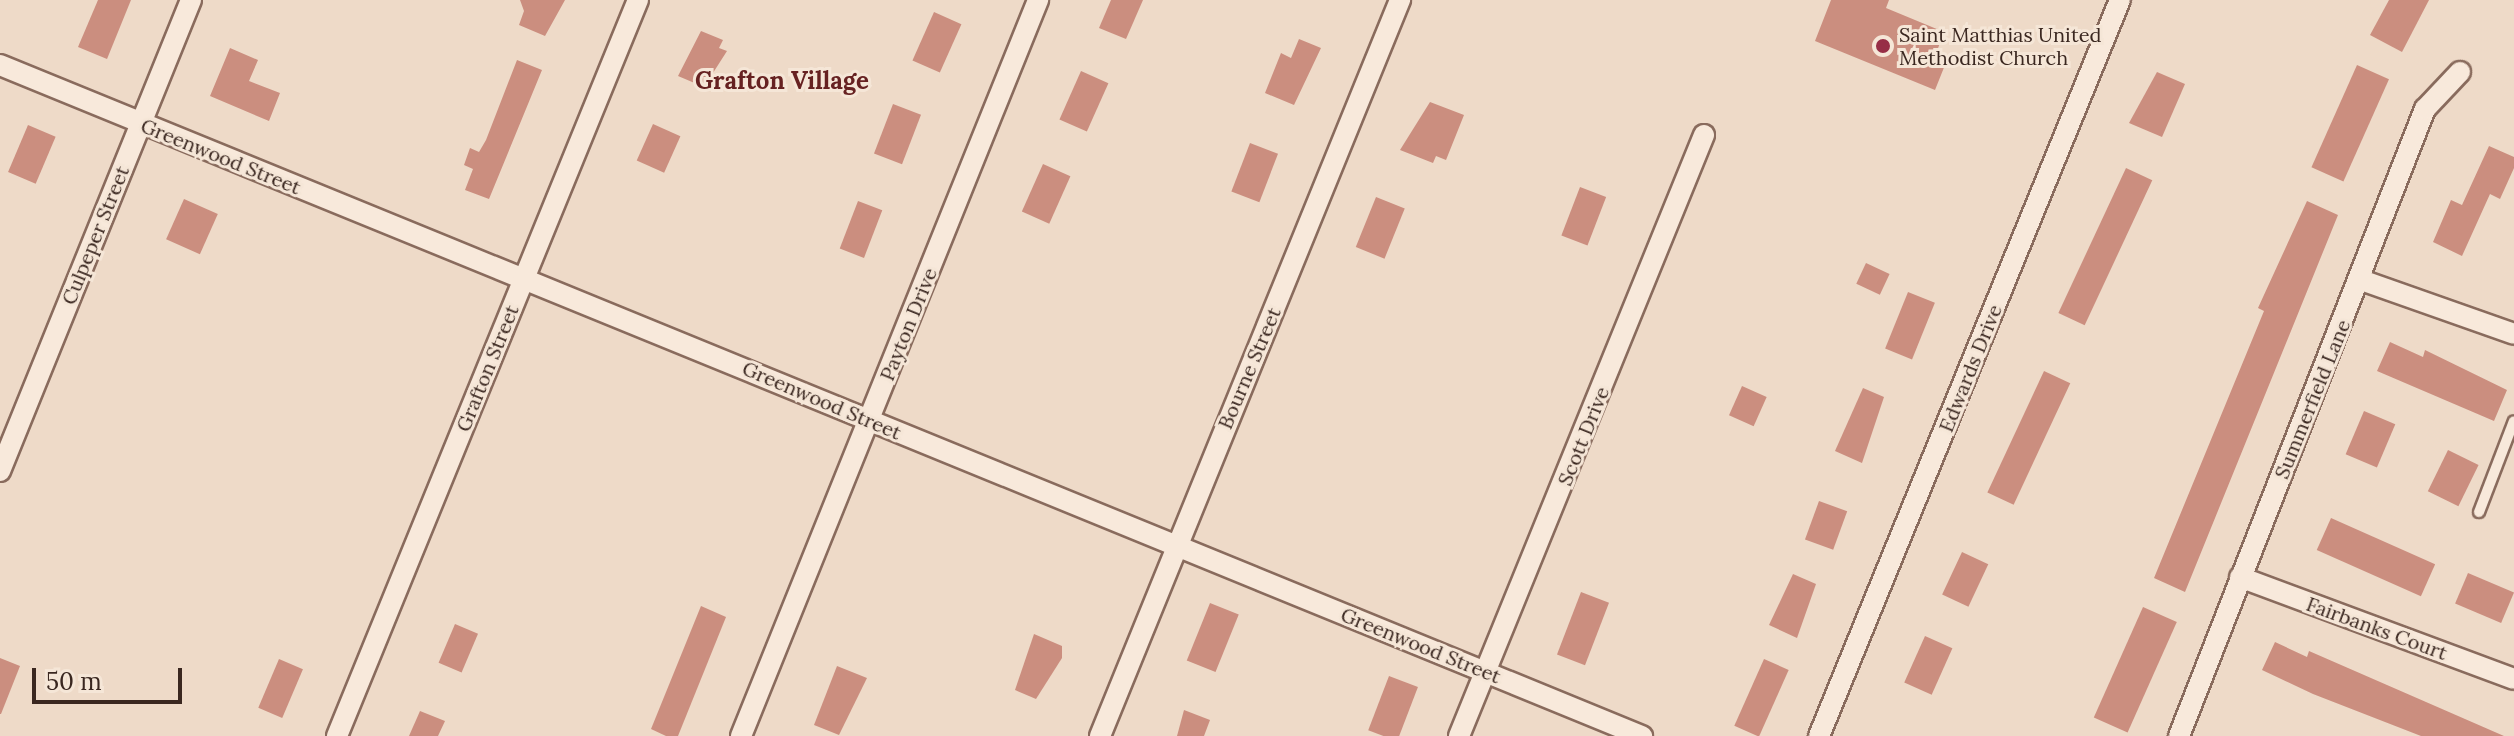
<!DOCTYPE html>
<style>
body{margin:0}
#map{position:relative;width:2514px;height:736px;overflow:hidden;background:#eedac8;font-family:Lora,serif}
div>[style]{position:absolute}
[style*='--x']{left:calc(var(--x)*1px);top:calc(var(--y)*1px);width:calc(var(--w)*1px);rotate:calc(var(--a)*1deg)}
.building>*{inset:0;background:#cb8e7f;transform-origin:0 0}
.roads{filter:drop-shadow(2px 0 #896b5d) drop-shadow(-2px 0 #896b5d) drop-shadow(0 2px #896b5d) drop-shadow(0 -2px #896b5d)}
.lane>*{height:10px;margin:-5px;padding:0 5px;transform-origin:5px;border-radius:5px;background:#f8e9db}
.street>*{height:20px;margin:-10px;padding:0 10px;transform-origin:10px;border-radius:10px;background:#f8e9db}
.dots>*{width:22px;height:22px;translate:-50% -50%;box-sizing:border-box;border:4px solid #f5e6d7;border-radius:50%}
span{translate:-50% -50%;white-space:nowrap;text-align:center;line-height:1.15;-webkit-text-stroke:6px #f5e6d7;paint-order:stroke}
.poi-label{font-size:20px;color:#3a2720}
.left{translate:0 -50%;text-align:left}
.street-label{font-size:20px;color:#3a2720}
.quarter-label{font-size:24px;color:#662121;font-weight:700}
.scale{position:absolute;left:32px;top:668px;width:150px;height:36px;box-sizing:border-box;border:4px solid #3a2720;border-top:0;padding-left:10px;font-size:24px;line-height:28px;white-space:nowrap;color:#3a2720;-webkit-text-stroke:6px #f5e6d7;paint-order:stroke}
</style>
<div id="map">
<div class="building">
<div style="clip-path:polygon(98px 0,131px 0,107px 59px,78px 47px)"></div>
<div style="clip-path:polygon(520px 0,565px 0,545px 36px,519px 25px,524px 11px)"></div>
<div style="clip-path:polygon(1111px 0,1143px 0,1126px 39px,1099px 28px)"></div>
<div style="clip-path:polygon(1831px 0,1889px 0,1886px 8px,1944px 32px,1937px 51px,1949px 55px,1935px 90px,1815px 41px)"></div>
<div style="clip-path:polygon(2389px 0,2429px 0,2402px 52px,2370px 35px)"></div>
<div style="left:934px;top:12px;width:30px;height:53px;rotate:24deg"></div>
<div style="clip-path:polygon(701px 31px,723px 40px,719px 48px,727px 51px,704px 87px,678px 76px)"></div>
<div style="clip-path:polygon(1299px 39px,1321px 48px,1294px 105px,1265px 93px,1281px 53px,1291px 58px)"></div>
<div style="clip-path:polygon(230px 48px,258px 60px,249px 81px,280px 93px,269px 121px,210px 96px)"></div>
<div style="clip-path:polygon(517px 60px,542px 70px,489px 199px,465px 190px,473px 169px,464px 165px,470px 148px,479px 152px,486px 140px)"></div>
<div style="left:2357px;top:65px;width:35px;height:112px;rotate:24deg"></div>
<div style="left:1081px;top:71px;width:30px;height:53px;rotate:24deg"></div>
<div style="clip-path:polygon(2157px 72px,2185px 84px,2162px 137px,2129px 123px)"></div>
<div style="clip-path:polygon(1430px 102px,1464px 115px,1446px 160px,1436px 156px,1433px 163px,1400px 150px)"></div>
<div style="left:893px;top:104px;width:30px;height:53px;rotate:21deg"></div>
<div style="left:653px;top:124px;width:30px;height:40px;rotate:24deg"></div>
<div style="left:28px;top:125px;width:30px;height:51px;rotate:23deg"></div>
<div style="left:1250px;top:143px;width:30px;height:52px;rotate:21deg"></div>
<div style="clip-path:polygon(2489px 146px,2514px 157px,2514px 168px,2500px 199px,2490px 194px,2462px 256px,2433px 242px,2451px 200px,2462px 205px)"></div>
<div style="left:1043px;top:164px;width:30px;height:52px;rotate:24deg"></div>
<div style="left:2126px;top:168px;width:29px;height:160px;rotate:25deg"></div>
<div style="left:1580px;top:187px;width:28px;height:52px;rotate:21deg"></div>
<div style="left:1376px;top:197px;width:31px;height:54px;rotate:22deg"></div>
<div style="left:184px;top:199px;width:37px;height:44px;rotate:24deg"></div>
<div style="left:858px;top:201px;width:26px;height:51px;rotate:21deg"></div>
<div style="clip-path:polygon(2307px 201px,2338px 215px,2185px 592px,2154px 578px,2264px 311px,2258px 308px)"></div>
<div style="left:1866px;top:263px;width:26px;height:23px;rotate:25deg"></div>
<div style="left:1908px;top:292px;width:29px;height:61px;rotate:22deg"></div>
<div style="clip-path:polygon(2390px 342px,2423px 357px,2425px 350px,2507px 390px,2494px 421px,2377px 371px)"></div>
<div style="left:2044px;top:371px;width:29px;height:134px;rotate:25deg"></div>
<div style="left:1742px;top:386px;width:27px;height:32px;rotate:24deg"></div>
<div style="clip-path:polygon(1863px 388px,1884px 397px,1862px 463px,1835px 451px)"></div>
<div style="left:2364px;top:411px;width:34px;height:47px;rotate:23deg"></div>
<div style="left:2448px;top:450px;width:34px;height:46px;rotate:26deg"></div>
<div style="left:1819px;top:501px;width:30px;height:41px;rotate:20deg"></div>
<div style="left:2331px;top:518px;width:114px;height:35px;rotate:24deg"></div>
<div style="left:1962px;top:552px;width:29px;height:47px;rotate:25deg"></div>
<div style="left:2468px;top:573px;width:50px;height:33px;rotate:23deg"></div>
<div style="clip-path:polygon(1793px 574px,1816px 584px,1797px 638px,1769px 625px)"></div>
<div style="left:1581px;top:592px;width:30px;height:67px;rotate:21deg"></div>
<div style="left:1210px;top:603px;width:31px;height:62px;rotate:22deg"></div>
<div style="clip-path:polygon(701px 606px,726px 617px,678px 736px,666px 736px,651px 729px)"></div>
<div style="left:2143px;top:607px;width:37px;height:121px;rotate:24deg"></div>
<div style="left:455px;top:624px;width:25px;height:42px;rotate:23deg"></div>
<div style="clip-path:polygon(1034px 634px,1062px 646px,1062px 658px,1036px 699px,1015px 690px)"></div>
<div style="left:1925px;top:636px;width:30px;height:51px;rotate:24deg"></div>
<div style="clip-path:polygon(2275px 642px,2307px 657px,2309px 651px,2504px 736px,2421px 736px,2313px 694px,2262px 670px)"></div>
<div style="clip-path:polygon(0 658px,20px 666px,1px 714px,0 714px)"></div>
<div style="left:279px;top:659px;width:26px;height:53px;rotate:23deg"></div>
<div style="left:1764px;top:659px;width:27px;height:73px;rotate:24deg"></div>
<div style="clip-path:polygon(837px 666px,867px 678px,839px 735px,814px 725px)"></div>
<div style="left:1389px;top:676px;width:31px;height:58px;rotate:21deg"></div>
<div style="clip-path:polygon(1184px 710px,1210px 720px,1204px 736px,1177px 736px)"></div>
<div style="clip-path:polygon(420px 711px,445px 721px,438px 736px,409px 736px)"></div>
</div>
<div class="roads">
<div class="lane">
<div style="--x:2479;--y:512;--w:97;--a:-69"></div>
</div>
<div class="street">
<div style="--x:0;--y:65;--w:1774;--a:22.23"></div>
<div style="--x:2361;--y:280;--w:162;--a:19.4"></div>
<div style="--x:0;--y:471;--w:508;--a:-67.93"></div>
<div style="--x:2240;--y:577;--w:292;--a:20.4"></div>
<div style="--x:337;--y:736;--w:795;--a:-67.76"></div>
<div style="--x:741;--y:736;--w:794;--a:-68.02"></div>
<div style="--x:1100;--y:736;--w:795;--a:-67.82"></div>
<div style="--x:1459;--y:736;--w:649;--a:-67.82"></div>
<div style="--x:1819;--y:736;--w:795;--a:-67.76"></div>
<div style="--x:2179;--y:736;--w:674;--a:-68.58"></div>
<div style="--x:2425;--y:109;--w:51;--a:-46.6"></div>
</div>
</div>
<div class="dots">
<div style="left:1883px;top:46px;background:#972e46"></div>
</div>
<div class="poi-label">
<span class="left" style="left:1899px;top:46px">Saint Matthias United<br>Methodist Church</span>
</div>
<div class="street-label">
<span style="left:221px;top:156px;rotate:22deg">Greenwood Street</span>
<span style="left:95px;top:235px;rotate:-68deg">Culpeper Street</span>
<span style="left:908px;top:324px;rotate:-68deg">Payton Drive</span>
<span style="left:487px;top:368px;rotate:-68deg">Grafton Street</span>
<span style="left:1249px;top:368px;rotate:-67deg">Bourne Street</span>
<span style="left:1970px;top:368px;rotate:-68deg">Edwards Drive</span>
<span style="left:2312px;top:399px;rotate:-68deg">Summerfield Lane</span>
<span style="left:822px;top:400px;rotate:23deg">Greenwood Street</span>
<span style="left:1583px;top:436px;rotate:-68deg">Scott Drive</span>
<span style="left:2377px;top:628px;rotate:20deg">Fairbanks Court</span>
<span style="left:1421px;top:645px;rotate:22deg">Greenwood Street</span>
</div>
<div class="quarter-label">
<span style="left:782px;top:81px">Grafton Village</span>
</div>
<div class="scale">50 m</div>
</div>
